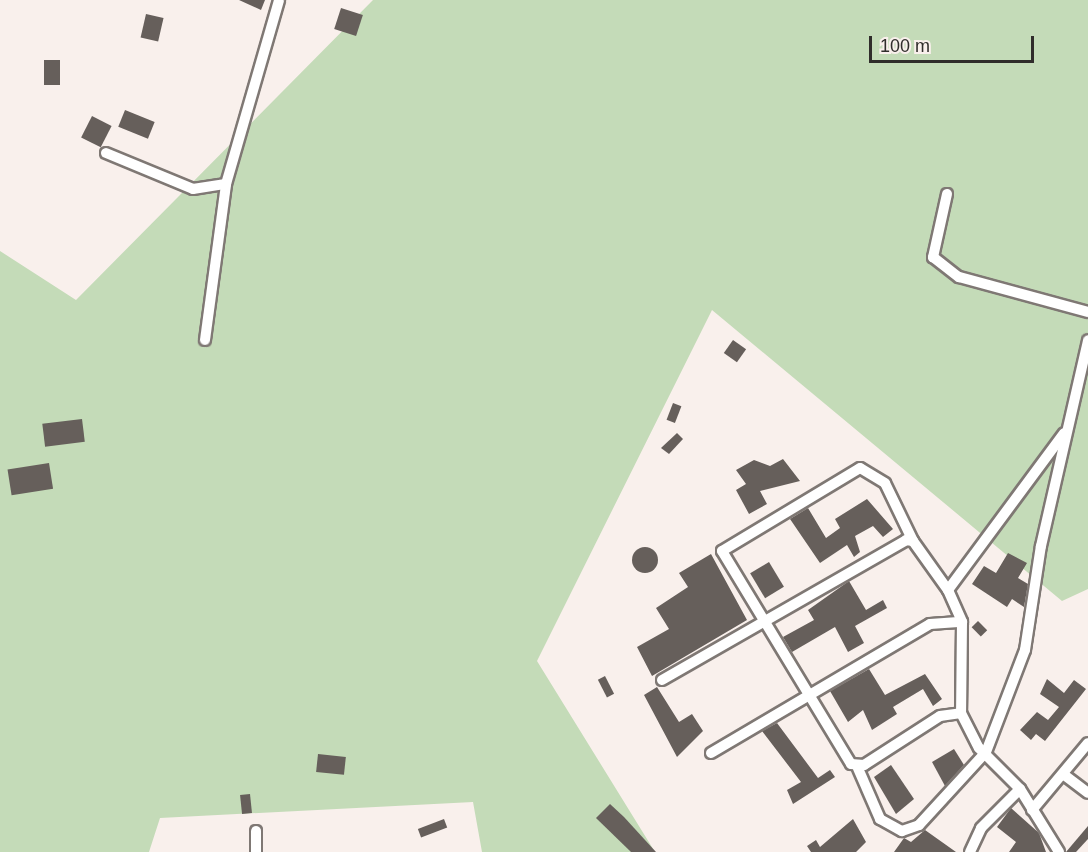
<!DOCTYPE html>
<style>
body{margin:0}
#map{position:relative;width:1088px;height:852px;overflow:hidden;background:#f9f0ec;font-family:Helvetica,sans-serif}
div>[style]{position:absolute}
[style*='--x']{left:calc(var(--x)*1px);top:calc(var(--y)*1px);width:calc(var(--w)*1px);rotate:calc(var(--a)*1deg)}
.green>*{inset:0;background:#c4dbb8}
.building>*{inset:0;background:#665f5b;transform-origin:0 0}
.round{border-radius:50%}
.roads{filter:drop-shadow(2px 0 #7f7874) drop-shadow(-2px 0 #7f7874) drop-shadow(0 2px #7f7874) drop-shadow(0 -2px #7f7874)}
.street>*{height:10px;margin:-5px;padding:0 5px;transform-origin:5px;border-radius:5px;background:#fff}
span{translate:-50% -50%;white-space:nowrap;text-align:center;line-height:1.15;-webkit-text-stroke:6px #f9f0ec;paint-order:stroke}
.scale{position:absolute;left:869px;top:36px;width:165px;height:27px;box-sizing:border-box;border:3px solid #302d2b;border-top:0;padding-left:8px;font-size:18px;line-height:21px;white-space:nowrap;color:#302d2b;-webkit-text-stroke:4px #f9f0ec;paint-order:stroke}
</style>
<div id="map">
<div class="green">
<div style="clip-path:polygon(373px 0,1088px 0,1088px 589px,1062px 601px,712px 310px,537px 661px,655px 852px,482px 852px,473px 802px,160px 818px,149px 852px,0 852px,0 251px,76px 300px)"></div>
</div>
<div class="building">
<div style="clip-path:polygon(239px 0,265px 0,261px 10px)"></div>
<div style="left:341px;top:8px;width:23px;height:22px;rotate:18deg"></div>
<div style="left:146px;top:14px;width:18px;height:24px;rotate:13deg"></div>
<div style="left:44px;top:60px;width:16px;height:25px"></div>
<div style="left:125px;top:110px;width:32px;height:18px;rotate:22deg"></div>
<div style="left:92px;top:116px;width:22px;height:24px;rotate:27deg"></div>
<div style="left:733px;top:340px;width:16px;height:16px;rotate:35deg"></div>
<div style="left:673px;top:403px;width:9px;height:18px;rotate:21deg"></div>
<div style="left:82px;top:419px;width:23px;height:40px;rotate:83deg"></div>
<div style="clip-path:polygon(677px 433px,683px 439px,669px 454px,661px 448px)"></div>
<div style="clip-path:polygon(783px 459px,800px 481px,760px 491px,767px 504px,749px 514px,736px 490px,746px 484px,736px 470px,754px 460px,770px 466px)"></div>
<div style="left:49px;top:463px;width:26px;height:42px;rotate:81deg"></div>
<div style="clip-path:polygon(867px 499px,893px 529px,883px 537px,873px 526px,855px 536px,860px 552px,854px 557px,847px 545px,820px 563px,790px 519px,808px 508px,826px 538px,840px 528px,835px 519px)"></div>
<div class="round" style="left:632px;top:547px;width:26px;height:26px"></div>
<div style="clip-path:polygon(1008px 553px,1027px 563px,1018px 578px,1028px 584px,1024px 607px,1012px 599px,1007px 607px,972px 584px,984px 566px,996px 573px)"></div>
<div style="clip-path:polygon(711px 554px,747px 620px,652px 676px,637px 647px,669px 629px,656px 608px,688px 587px,679px 573px)"></div>
<div style="left:769px;top:562px;width:29px;height:22px;rotate:59deg"></div>
<div style="clip-path:polygon(849px 581px,866px 610px,883px 600px,887px 608px,855px 626px,864px 643px,848px 652px,835px 627px,792px 652px,783px 637px,814px 620px,808px 610px)"></div>
<div style="left:978px;top:621px;width:13px;height:9px;rotate:45deg"></div>
<div style="clip-path:polygon(869px 669px,885px 695px,925px 674px,942px 699px,933px 706px,923px 689px,893px 707px,897px 714px,872px 730px,863px 710px,848px 722px,830px 691px)"></div>
<div style="left:605px;top:676px;width:20px;height:8px;rotate:63deg"></div>
<div style="clip-path:polygon(1047px 679px,1064px 693px,1074px 680px,1086px 689px,1045px 741px,1036px 734px,1031px 740px,1020px 730px,1037px 712px,1048px 720px,1059px 707px,1040px 694px)"></div>
<div style="clip-path:polygon(657px 687px,679px 722px,692px 714px,703px 731px,677px 757px,644px 695px)"></div>
<div style="clip-path:polygon(777px 723px,818px 778px,830px 770px,835px 777px,793px 804px,787px 790px,801px 782px,762px 731px)"></div>
<div style="clip-path:polygon(954px 749px,964px 765px,945px 786px,932px 762px)"></div>
<div style="left:318px;top:754px;width:28px;height:18px;rotate:6deg"></div>
<div style="clip-path:polygon(891px 765px,914px 799px,896px 814px,874px 777px)"></div>
<div style="left:250px;top:794px;width:19px;height:10px;rotate:84deg"></div>
<div style="clip-path:polygon(610px 804px,624px 817px,656px 852px,631px 852px,596px 818px)"></div>
<div style="clip-path:polygon(1011px 808px,1039px 833px,1046px 852px,1009px 852px,1016px 842px,997px 827px)"></div>
<div style="left:444px;top:819px;width:9px;height:28px;rotate:69deg"></div>
<div style="clip-path:polygon(853px 819px,866px 842px,856px 852px,811px 852px,807px 846px,816px 840px,820px 847px)"></div>
<div style="clip-path:polygon(1088px 826px,1088px 839px,1076px 852px,1066px 852px)"></div>
<div style="clip-path:polygon(925px 830px,956px 852px,894px 852px,904px 838px,911px 842px)"></div>
</div>
<div class="roads">
<div class="street">
<div style="--x:106;--y:153;--w:94;--a:22.5"></div>
<div style="--x:193;--y:189;--w:33;--a:-9"></div>
<div style="--x:947;--y:194;--w:65;--a:102.5"></div>
<div style="--x:933;--y:257;--w:33;--a:38"></div>
<div style="--x:959;--y:277;--w:134;--a:15.2"></div>
<div style="--x:205;--y:340;--w:157;--a:-82.3"></div>
<div style="--x:226;--y:184;--w:191;--a:-73.9"></div>
<div style="--x:913;--y:541;--w:64;--a:-115.8"></div>
<div style="--x:885;--y:483;--w:29;--a:-149"></div>
<div style="--x:860;--y:468;--w:161;--a:149"></div>
<div style="--x:722;--y:551;--w:249;--a:58.8"></div>
<div style="--x:851;--y:764;--w:13;--a:4"></div>
<div style="--x:864;--y:765;--w:90;--a:-32.8"></div>
<div style="--x:940;--y:716;--w:21;--a:-8"></div>
<div style="--x:948;--y:590;--w:195;--a:-53.5"></div>
<div style="--x:662;--y:680;--w:281;--a:-29.8"></div>
<div style="--x:906;--y:540;--w:7;--a:8"></div>
<div style="--x:913;--y:541;--w:60;--a:54.5"></div>
<div style="--x:948;--y:590;--w:35;--a:66"></div>
<div style="--x:962;--y:622;--w:91;--a:90.6"></div>
<div style="--x:961;--y:713;--w:39;--a:63"></div>
<div style="--x:979;--y:748;--w:58;--a:45"></div>
<div style="--x:1020;--y:789;--w:74;--a:58.2"></div>
<div style="--x:711;--y:753;--w:254;--a:-30.5"></div>
<div style="--x:930;--y:624;--w:32;--a:-4"></div>
<div style="--x:857;--y:766;--w:58;--a:66.5"></div>
<div style="--x:880;--y:819;--w:25;--a:29"></div>
<div style="--x:902;--y:831;--w:18;--a:-19"></div>
<div style="--x:919;--y:825;--w:99;--a:-47.5"></div>
<div style="--x:986;--y:752;--w:109;--a:-69.1"></div>
<div style="--x:1025;--y:650;--w:105;--a:-81.3"></div>
<div style="--x:1041;--y:546;--w:211;--a:-77.1"></div>
<div style="--x:1063;--y:774;--w:31;--a:37"></div>
<div style="--x:1032;--y:810;--w:87;--a:-50.1"></div>
<div style="--x:256;--y:831;--w:21;--a:90"></div>
<div style="--x:970;--y:852;--w:26;--a:-65"></div>
<div style="--x:981;--y:828;--w:55;--a:-45"></div>
</div>
</div>
<div class="scale">100 m</div>
</div>
